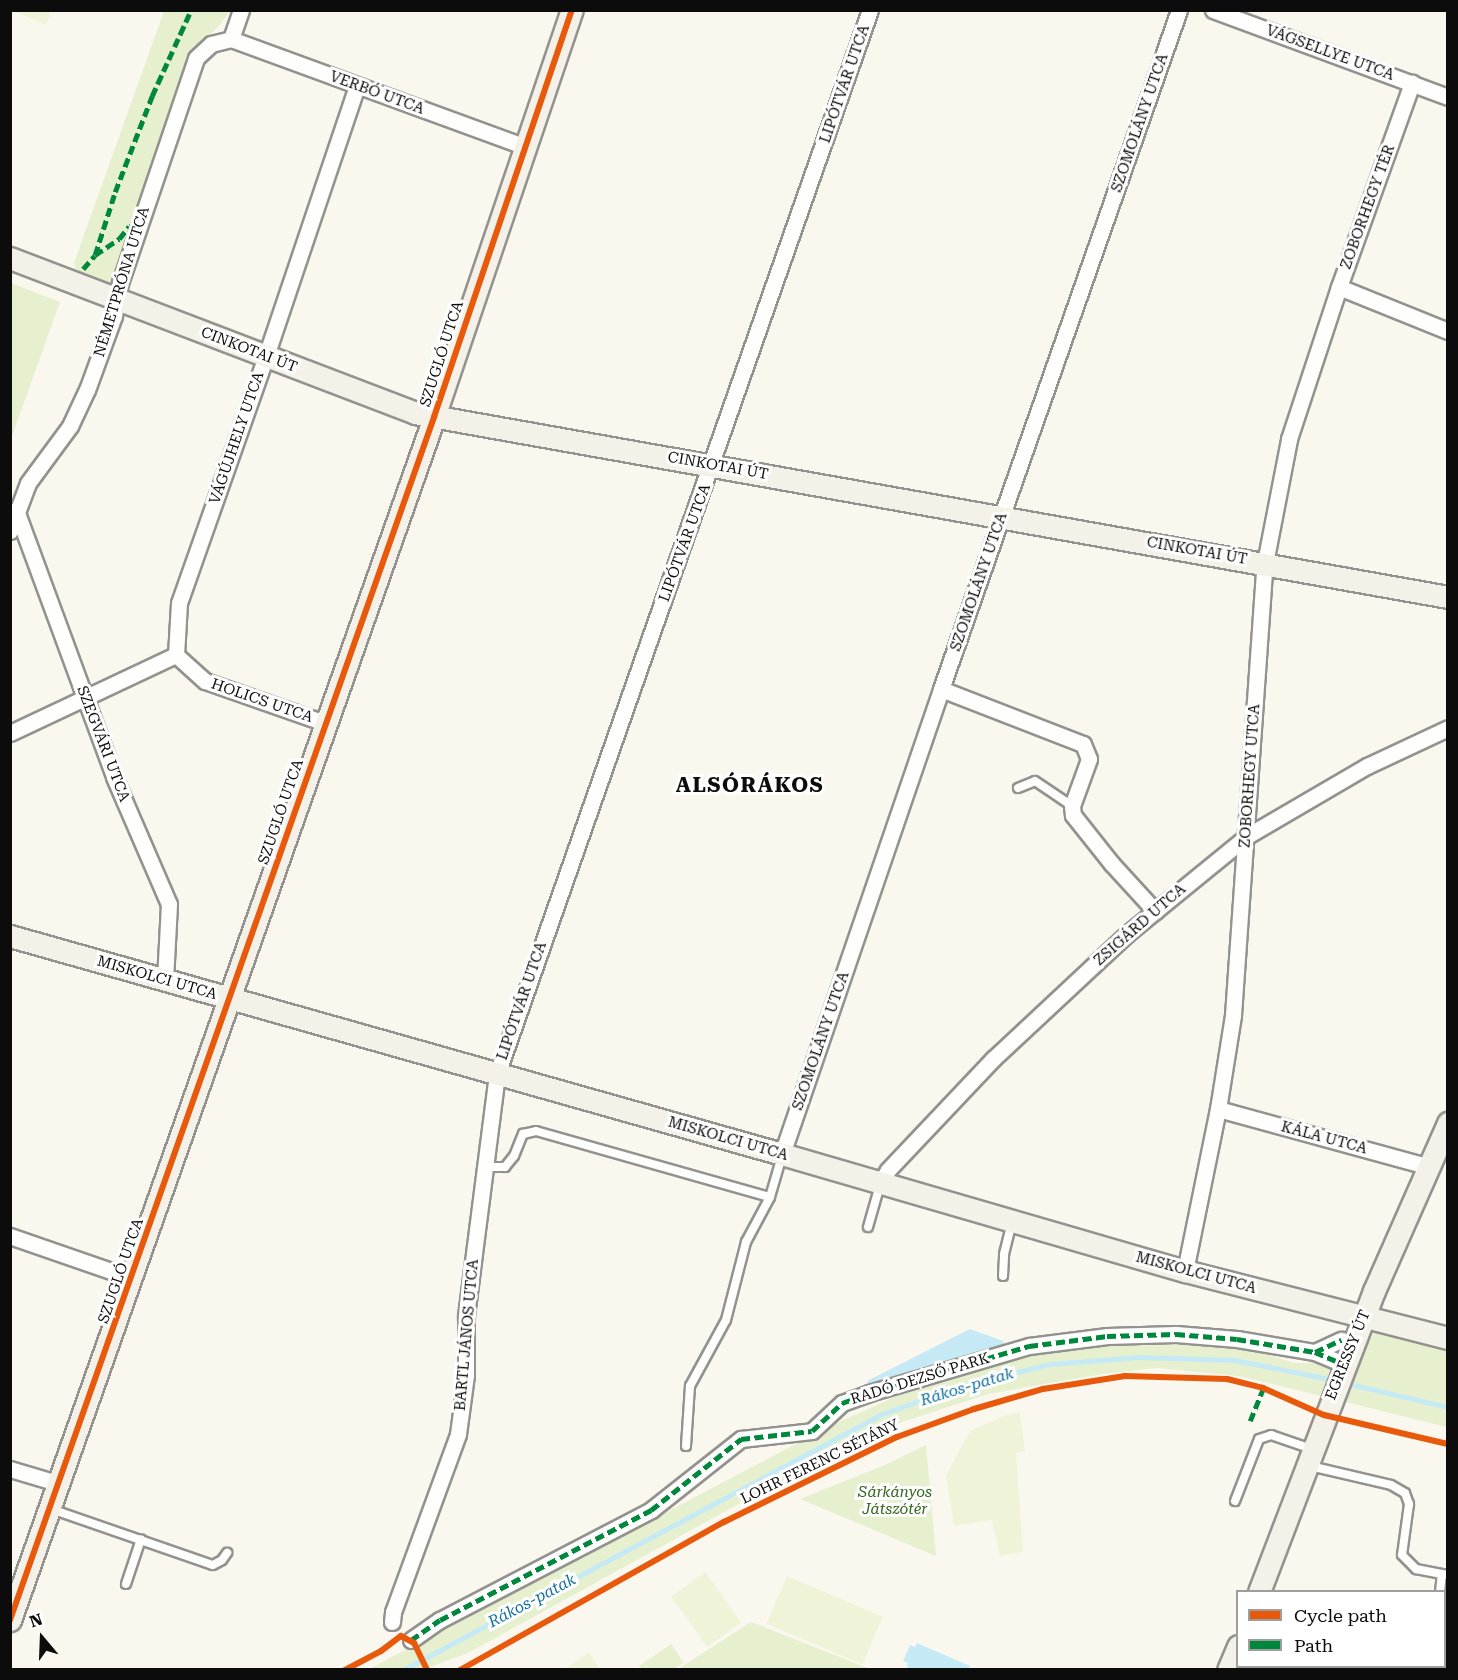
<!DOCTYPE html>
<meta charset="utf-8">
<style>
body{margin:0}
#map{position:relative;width:1458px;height:1680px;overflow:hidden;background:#faf7ef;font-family:"Roboto Serif",serif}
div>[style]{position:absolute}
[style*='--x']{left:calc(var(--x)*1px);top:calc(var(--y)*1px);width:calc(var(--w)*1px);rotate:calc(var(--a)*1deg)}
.green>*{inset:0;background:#e6f0cf}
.pitch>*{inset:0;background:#eff4d8;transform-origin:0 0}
.water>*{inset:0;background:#c5eaf5}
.stream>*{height:4.5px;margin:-2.25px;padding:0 2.25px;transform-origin:2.25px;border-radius:2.25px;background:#c5eaf5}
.roads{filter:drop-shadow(2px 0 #93928e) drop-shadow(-2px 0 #93928e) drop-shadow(0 2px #93928e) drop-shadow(0 -2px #93928e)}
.lane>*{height:8px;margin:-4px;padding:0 4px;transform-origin:4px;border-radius:4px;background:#fefefd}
.street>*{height:15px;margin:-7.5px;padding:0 7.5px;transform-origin:7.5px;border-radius:7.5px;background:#fefefd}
.secondary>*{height:21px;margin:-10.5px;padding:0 10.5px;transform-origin:10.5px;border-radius:10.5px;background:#f4f1e8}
.quiet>*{height:4.5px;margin-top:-2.25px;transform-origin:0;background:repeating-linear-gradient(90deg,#00873e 0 9px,transparent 0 13.5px)}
.cycleway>*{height:6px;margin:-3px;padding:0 3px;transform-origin:3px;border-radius:3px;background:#e8590c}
span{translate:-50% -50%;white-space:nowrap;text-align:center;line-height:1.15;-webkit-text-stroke:6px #fff;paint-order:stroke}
.street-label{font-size:15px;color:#0c0c0c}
.park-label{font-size:15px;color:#32641b;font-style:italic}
.water-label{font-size:16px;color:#1271a0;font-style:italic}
.district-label{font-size:21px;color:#0c0c0c;font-weight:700;letter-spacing:1.5px}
.frame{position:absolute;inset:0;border:12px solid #0c0c0c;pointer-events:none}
.legend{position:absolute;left:1236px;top:1590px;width:210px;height:78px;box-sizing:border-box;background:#fff;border:2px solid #9e9e9e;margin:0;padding:8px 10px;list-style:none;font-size:18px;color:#0c0c0c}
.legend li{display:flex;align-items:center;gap:12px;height:30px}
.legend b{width:30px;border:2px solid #9e9e9e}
.north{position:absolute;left:12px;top:1608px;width:60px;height:60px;-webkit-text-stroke:4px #fff;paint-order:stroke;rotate:341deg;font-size:16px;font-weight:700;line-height:24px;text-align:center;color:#0c0c0c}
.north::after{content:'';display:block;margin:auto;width:21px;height:27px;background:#0c0c0c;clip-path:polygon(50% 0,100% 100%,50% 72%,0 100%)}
</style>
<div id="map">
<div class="green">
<div style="clip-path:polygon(164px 11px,230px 11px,218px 27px,189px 54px,132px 226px,112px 282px,107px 286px,77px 274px,74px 263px)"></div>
<div style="clip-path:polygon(11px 283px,60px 302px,11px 439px)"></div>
<div style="clip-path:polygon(1376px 1329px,1447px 1346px,1447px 1427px,1239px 1376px,1157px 1368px,1102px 1374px,988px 1394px,896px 1424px,735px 1506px,468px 1653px,425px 1669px,367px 1670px,830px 1426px,906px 1392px,994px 1363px,1087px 1346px,1192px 1345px,1260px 1352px,1294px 1363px,1309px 1363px,1324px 1347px,1364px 1352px)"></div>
<div style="clip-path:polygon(926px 1445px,936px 1556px,800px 1499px,885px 1465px)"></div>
<div style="clip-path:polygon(751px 1622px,754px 1623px,870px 1669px,678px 1669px)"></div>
<div style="clip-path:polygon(671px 1644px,684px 1663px,674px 1669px,642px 1669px,639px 1666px)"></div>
</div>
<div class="pitch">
<div style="clip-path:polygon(11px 10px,51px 10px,51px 11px,46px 25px)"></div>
<div style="clip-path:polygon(1020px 1412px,1025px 1451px,1016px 1453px,1023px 1552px,1000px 1556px,992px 1520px,954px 1526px,946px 1476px,970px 1431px,1004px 1416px)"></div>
<div style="left:705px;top:1572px;width:62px;height:42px;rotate:54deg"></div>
<div style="left:787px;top:1576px;width:104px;height:52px;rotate:23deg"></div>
<div style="clip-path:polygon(589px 1653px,600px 1669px,565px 1669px,588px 1653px)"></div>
</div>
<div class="water">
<div style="clip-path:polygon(970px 1329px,1003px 1341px,1005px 1347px,869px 1387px,867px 1381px)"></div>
<div style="clip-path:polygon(917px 1643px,970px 1666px,968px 1669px,914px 1670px,907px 1667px,908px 1663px,903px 1661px,910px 1645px,915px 1647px)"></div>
</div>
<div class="stream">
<div style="--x:1345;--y:1383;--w:106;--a:13.1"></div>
<div style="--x:403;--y:1670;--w:543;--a:-28.12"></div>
<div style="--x:882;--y:1414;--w:91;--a:-19.2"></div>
<div style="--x:968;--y:1384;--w:84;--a:-13.7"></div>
<div style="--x:1050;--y:1364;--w:90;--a:-4.4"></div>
<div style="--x:1140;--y:1357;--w:95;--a:1.8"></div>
<div style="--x:1235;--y:1360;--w:101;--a:11.4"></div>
</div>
<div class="roads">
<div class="lane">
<div style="--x:1018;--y:788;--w:18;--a:-22"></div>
<div style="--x:1035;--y:781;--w:45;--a:34"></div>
<div style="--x:485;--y:1167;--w:20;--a:0"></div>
<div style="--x:505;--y:1167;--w:14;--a:-51"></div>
<div style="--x:514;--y:1156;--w:24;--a:-68"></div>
<div style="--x:523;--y:1134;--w:13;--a:-13"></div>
<div style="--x:536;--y:1131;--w:243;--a:15.8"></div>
<div style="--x:770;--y:1197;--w:43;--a:-73.7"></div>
<div style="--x:868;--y:1227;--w:44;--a:-74.1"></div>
<div style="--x:1003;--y:1276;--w:22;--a:-87"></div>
<div style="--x:1004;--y:1254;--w:33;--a:-76"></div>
<div style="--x:686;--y:1446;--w:60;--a:-86.2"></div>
<div style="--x:690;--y:1386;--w:75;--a:-61.4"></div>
<div style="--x:726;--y:1320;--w:81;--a:-75.6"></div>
<div style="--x:746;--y:1242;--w:51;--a:-61.9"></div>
<div style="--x:1310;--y:1466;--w:83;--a:13.2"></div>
<div style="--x:1391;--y:1485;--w:16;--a:30"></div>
<div style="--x:1405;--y:1493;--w:12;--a:70"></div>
<div style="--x:1409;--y:1504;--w:51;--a:97.8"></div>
<div style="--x:1402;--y:1555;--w:20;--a:45"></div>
<div style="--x:1416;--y:1569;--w:33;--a:11"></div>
<div style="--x:1235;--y:1501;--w:66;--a:-68.8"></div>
<div style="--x:1259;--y:1439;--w:13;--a:-18"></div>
<div style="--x:1271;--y:1435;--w:43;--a:18.9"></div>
<div style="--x:51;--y:1509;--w:171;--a:19.1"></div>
<div style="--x:213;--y:1565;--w:10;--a:-29"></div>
<div style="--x:222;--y:1560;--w:9;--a:-54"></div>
<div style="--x:126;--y:1584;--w:47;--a:-71.6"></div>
<div style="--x:1440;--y:1592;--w:18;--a:-84"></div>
<div style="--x:1391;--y:1666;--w:4;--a:63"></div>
<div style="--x:1428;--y:1670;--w:4;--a:-76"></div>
</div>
<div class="street">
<div style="--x:1213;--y:10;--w:251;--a:20.3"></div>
<div style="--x:231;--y:39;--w:312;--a:20.1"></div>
<div style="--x:231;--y:39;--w:31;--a:-71"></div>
<div style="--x:1339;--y:287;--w:118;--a:22"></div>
<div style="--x:16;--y:510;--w:284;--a:69.8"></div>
<div style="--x:114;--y:777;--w:138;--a:66.6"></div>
<div style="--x:169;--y:904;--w:77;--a:93"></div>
<div style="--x:10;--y:531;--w:51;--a:-69.4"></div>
<div style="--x:28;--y:483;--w:71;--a:-53.6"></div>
<div style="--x:70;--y:426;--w:40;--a:-65"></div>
<div style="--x:87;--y:390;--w:79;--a:-70"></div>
<div style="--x:114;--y:316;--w:34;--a:-80"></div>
<div style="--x:120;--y:283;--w:237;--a:-71.3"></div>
<div style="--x:196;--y:58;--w:21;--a:-43"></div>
<div style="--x:211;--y:44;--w:21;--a:-14"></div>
<div style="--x:176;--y:655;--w:52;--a:-86.7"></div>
<div style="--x:179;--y:603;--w:262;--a:-70.6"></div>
<div style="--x:266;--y:356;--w:285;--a:-71.4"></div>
<div style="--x:176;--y:655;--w:39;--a:42"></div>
<div style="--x:205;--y:681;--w:127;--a:19.3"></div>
<div style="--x:941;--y:689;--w:152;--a:21.2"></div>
<div style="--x:1083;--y:744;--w:16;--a:68"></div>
<div style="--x:1089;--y:759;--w:50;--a:109.9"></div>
<div style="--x:1072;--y:806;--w:9;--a:84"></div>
<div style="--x:1073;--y:815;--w:63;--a:51.5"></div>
<div style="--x:1112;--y:864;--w:64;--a:47.5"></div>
<div style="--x:10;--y:733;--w:183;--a:-25.2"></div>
<div style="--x:1218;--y:1109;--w:220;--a:15.3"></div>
<div style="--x:782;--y:1154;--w:491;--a:-71.1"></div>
<div style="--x:941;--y:689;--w:720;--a:-70.68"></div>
<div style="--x:880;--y:1183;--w:15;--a:-58"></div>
<div style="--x:888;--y:1170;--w:153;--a:-46.6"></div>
<div style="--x:993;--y:1059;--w:183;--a:-43"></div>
<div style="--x:1127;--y:934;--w:155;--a:-39.2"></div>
<div style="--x:1247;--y:836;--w:139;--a:-30.3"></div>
<div style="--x:1367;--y:766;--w:89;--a:-25.1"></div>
<div style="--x:10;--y:1236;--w:128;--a:19.1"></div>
<div style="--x:1185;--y:1271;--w:165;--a:-78.5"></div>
<div style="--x:1218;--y:1109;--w:95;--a:-80.9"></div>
<div style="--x:1233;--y:1015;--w:453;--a:-86"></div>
<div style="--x:1265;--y:563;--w:126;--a:-79"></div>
<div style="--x:1289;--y:439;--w:160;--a:-71.8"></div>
<div style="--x:1339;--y:287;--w:217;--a:-70.3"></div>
<div style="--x:1315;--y:1352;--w:29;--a:-25"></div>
<div style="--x:10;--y:1469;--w:49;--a:16.6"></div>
<div style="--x:392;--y:1622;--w:10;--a:-84"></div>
<div style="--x:393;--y:1612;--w:189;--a:-69.9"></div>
<div style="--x:458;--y:1434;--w:60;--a:-82.3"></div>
<div style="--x:466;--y:1375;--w:59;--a:-90"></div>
<div style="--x:466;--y:1316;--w:244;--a:-82.7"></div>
<div style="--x:497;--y:1074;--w:1127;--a:-70.68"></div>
<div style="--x:411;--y:1640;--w:35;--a:-35"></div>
<div style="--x:440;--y:1620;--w:238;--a:-27.5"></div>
<div style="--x:651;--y:1510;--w:115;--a:-38.3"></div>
<div style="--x:741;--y:1439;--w:71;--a:-6.4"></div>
<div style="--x:812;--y:1431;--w:41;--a:-43"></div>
<div style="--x:842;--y:1403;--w:29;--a:-20"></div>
<div style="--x:869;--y:1393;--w:167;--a:-16.4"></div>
<div style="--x:1029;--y:1346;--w:79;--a:-7.3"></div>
<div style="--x:1107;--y:1336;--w:69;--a:-1.7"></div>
<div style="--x:1176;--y:1334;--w:61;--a:4.7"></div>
<div style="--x:1237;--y:1339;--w:79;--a:9.5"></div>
<div style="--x:1315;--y:1352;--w:33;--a:23"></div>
</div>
<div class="secondary">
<div style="--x:10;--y:258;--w:434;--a:20.9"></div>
<div style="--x:415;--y:413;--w:1049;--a:10.1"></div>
<div style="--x:10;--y:936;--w:802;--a:15.77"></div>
<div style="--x:782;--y:1154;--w:420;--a:16.2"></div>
<div style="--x:1185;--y:1271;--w:271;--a:14.3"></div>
<div style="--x:1259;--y:1592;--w:322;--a:-69.1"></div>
<div style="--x:1374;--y:1291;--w:184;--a:-66.2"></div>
<div style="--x:10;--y:1620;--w:1276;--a:-70.58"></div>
<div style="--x:434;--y:417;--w:430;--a:-71.3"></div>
<div style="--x:1228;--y:1670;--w:26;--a:-67"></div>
</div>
</div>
<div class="quiet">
<div style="--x:95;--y:255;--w:29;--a:-34"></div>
<div style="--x:119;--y:239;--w:16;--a:-52"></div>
<div style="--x:129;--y:226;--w:9;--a:6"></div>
<div style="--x:83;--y:269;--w:18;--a:-49"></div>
<div style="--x:95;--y:255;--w:66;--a:-72.4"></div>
<div style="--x:115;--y:192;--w:103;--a:-68.9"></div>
<div style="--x:152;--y:96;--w:94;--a:-65.6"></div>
<div style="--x:1315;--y:1352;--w:29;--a:-25"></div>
<div style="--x:1250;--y:1421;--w:35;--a:-68"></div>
<div style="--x:411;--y:1640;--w:35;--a:-35"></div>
<div style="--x:440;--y:1620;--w:238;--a:-27.5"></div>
<div style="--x:651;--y:1510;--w:115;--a:-38.3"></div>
<div style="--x:741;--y:1439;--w:71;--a:-6.4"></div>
<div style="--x:812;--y:1431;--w:41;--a:-43"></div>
<div style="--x:842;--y:1403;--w:29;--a:-20"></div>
<div style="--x:869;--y:1393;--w:167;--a:-16.4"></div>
<div style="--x:1029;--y:1346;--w:79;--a:-7.3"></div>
<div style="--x:1107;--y:1336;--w:69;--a:-1.7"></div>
<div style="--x:1176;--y:1334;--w:61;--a:4.7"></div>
<div style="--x:1237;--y:1339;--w:79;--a:9.5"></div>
<div style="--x:1315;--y:1352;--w:33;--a:23"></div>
</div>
<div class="cycleway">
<div style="--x:10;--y:1620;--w:1276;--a:-70.58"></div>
<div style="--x:434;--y:417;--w:430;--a:-71.3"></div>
<div style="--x:345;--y:1670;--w:41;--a:-27.8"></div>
<div style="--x:381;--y:1651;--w:25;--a:-37"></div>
<div style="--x:401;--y:1636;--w:15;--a:28"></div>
<div style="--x:414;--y:1643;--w:30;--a:64"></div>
<div style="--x:460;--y:1670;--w:303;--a:-29.3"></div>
<div style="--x:724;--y:1522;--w:193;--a:-26.2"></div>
<div style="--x:897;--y:1437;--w:82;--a:-20"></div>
<div style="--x:974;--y:1409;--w:72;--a:-16.2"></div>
<div style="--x:1043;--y:1389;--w:83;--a:-9"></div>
<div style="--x:1125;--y:1376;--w:102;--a:1.7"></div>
<div style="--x:1227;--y:1379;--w:37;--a:14"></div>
<div style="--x:1263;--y:1388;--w:67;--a:23.9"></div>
<div style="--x:1324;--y:1415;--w:127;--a:13.2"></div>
</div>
<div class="street-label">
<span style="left:1330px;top:53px;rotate:20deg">VÁGSELLYE UTCA</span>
<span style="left:845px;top:84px;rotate:-71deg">LIPÓTVÁR UTCA</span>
<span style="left:377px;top:93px;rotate:20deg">VERBÓ UTCA</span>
<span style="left:1140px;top:123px;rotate:-71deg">SZOMOLÁNY UTCA</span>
<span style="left:1368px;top:207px;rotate:-70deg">ZOBORHEGY TÉR</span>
<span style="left:122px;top:282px;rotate:-73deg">NÉMETPRÓNA UTCA</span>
<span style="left:249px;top:350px;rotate:21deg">CINKOTAI ÚT</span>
<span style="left:442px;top:354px;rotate:-72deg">SZUGLÓ UTCA</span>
<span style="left:237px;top:438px;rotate:-71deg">VÁGÚJHELY UTCA</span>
<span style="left:718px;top:466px;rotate:10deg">CINKOTAI ÚT</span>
<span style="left:685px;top:543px;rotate:-70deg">LIPÓTVÁR UTCA</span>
<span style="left:1197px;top:551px;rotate:10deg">CINKOTAI ÚT</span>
<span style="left:979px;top:582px;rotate:-71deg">SZOMOLÁNY UTCA</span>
<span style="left:262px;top:701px;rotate:19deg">HOLICS UTCA</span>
<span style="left:103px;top:744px;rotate:69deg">SZEGVÁRI UTCA</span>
<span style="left:1250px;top:776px;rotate:-86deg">ZOBORHEGY UTCA</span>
<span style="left:281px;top:812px;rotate:-71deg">SZUGLÓ UTCA</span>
<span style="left:1140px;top:925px;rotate:-41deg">ZSIGÁRD UTCA</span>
<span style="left:157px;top:978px;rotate:16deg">MISKOLCI UTCA</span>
<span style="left:522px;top:1001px;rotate:-71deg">LIPÓTVÁR UTCA</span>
<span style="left:821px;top:1041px;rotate:-71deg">SZOMOLÁNY UTCA</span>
<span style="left:1324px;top:1138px;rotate:15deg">KÁLA UTCA</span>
<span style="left:728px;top:1139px;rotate:16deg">MISKOLCI UTCA</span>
<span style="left:121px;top:1271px;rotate:-71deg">SZUGLÓ UTCA</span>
<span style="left:1196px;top:1273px;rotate:15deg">MISKOLCI UTCA</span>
<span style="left:467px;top:1335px;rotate:-85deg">BARTL JÁNOS UTCA</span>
<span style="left:1348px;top:1355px;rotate:-68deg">EGRESSY ÚT</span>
<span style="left:920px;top:1379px;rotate:-17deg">RADÓ DEZSŐ PARK</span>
<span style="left:820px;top:1462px;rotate:-26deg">LOHR FERENC SÉTÁNY</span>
</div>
<div class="park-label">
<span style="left:895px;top:1501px">Sárkányos<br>Játszótér</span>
</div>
<div class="water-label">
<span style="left:967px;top:1387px;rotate:-17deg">Rákos-patak</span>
<span style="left:532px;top:1601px;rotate:-28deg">Rákos-patak</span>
</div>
<div class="district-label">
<span style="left:750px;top:785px">ALSÓRÁKOS</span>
</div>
<div class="frame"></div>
<ul class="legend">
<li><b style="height:8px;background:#e8590c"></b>Cycle path</li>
<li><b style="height:8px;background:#00873e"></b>Path</li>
</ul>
<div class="north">N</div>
</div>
